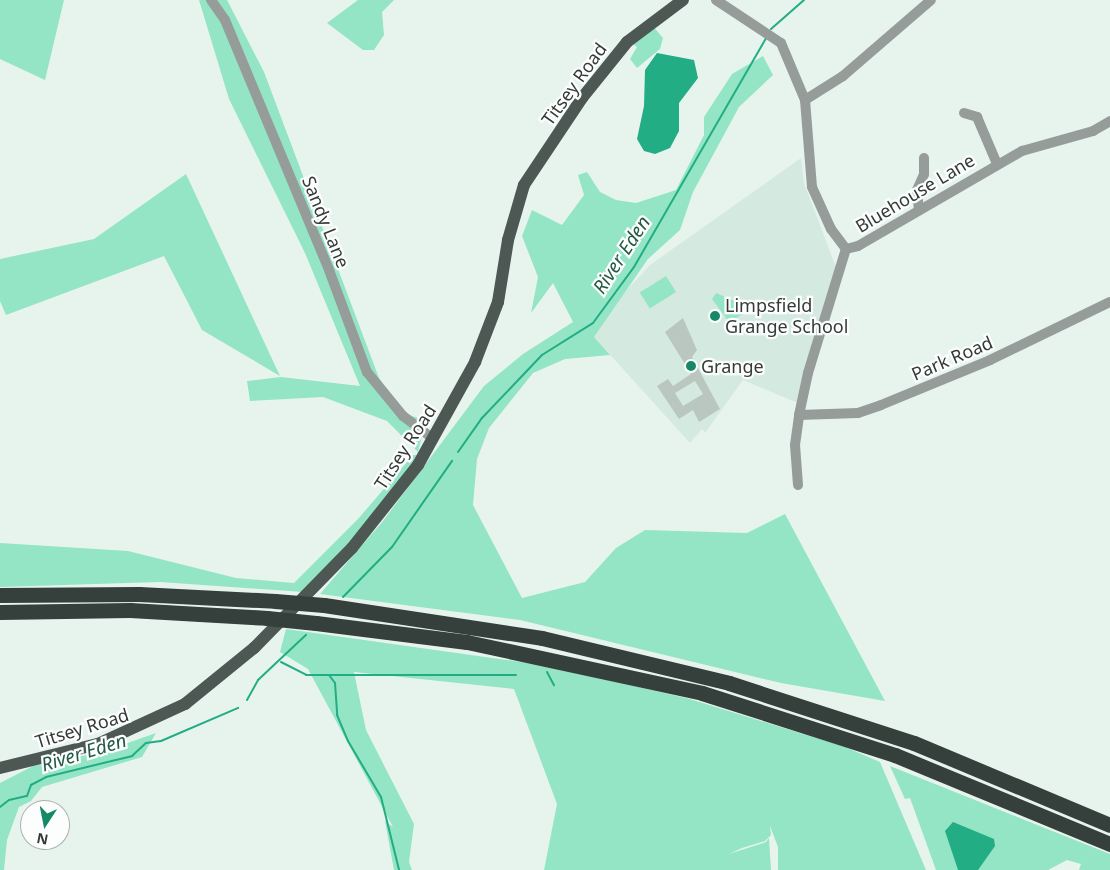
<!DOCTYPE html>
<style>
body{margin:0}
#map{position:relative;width:1110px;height:870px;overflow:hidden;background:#e7f4ee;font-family:"Noto Sans",sans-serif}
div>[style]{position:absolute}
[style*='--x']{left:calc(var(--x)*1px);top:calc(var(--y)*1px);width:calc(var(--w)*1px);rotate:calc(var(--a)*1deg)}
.built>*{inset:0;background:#d4eae0}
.green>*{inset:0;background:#94e5c5;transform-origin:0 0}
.water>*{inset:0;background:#22ad85}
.stream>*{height:2px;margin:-1px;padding:0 1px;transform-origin:1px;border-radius:1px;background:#22ad85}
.building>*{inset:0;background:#bac7c1}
.minor>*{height:10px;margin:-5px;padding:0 5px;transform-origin:5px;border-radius:5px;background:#969c99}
.major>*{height:12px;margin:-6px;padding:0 6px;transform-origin:6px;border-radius:6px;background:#4d5753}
.highway>*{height:15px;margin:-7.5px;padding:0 7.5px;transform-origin:7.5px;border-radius:7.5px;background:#353f3b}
.highway-bridge>*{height:15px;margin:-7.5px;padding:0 7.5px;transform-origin:7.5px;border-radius:7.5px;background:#353f3b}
.dots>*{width:14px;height:14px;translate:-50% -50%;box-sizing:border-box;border:2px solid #fcfefd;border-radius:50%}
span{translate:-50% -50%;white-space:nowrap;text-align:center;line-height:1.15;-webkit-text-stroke:4.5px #fcfefd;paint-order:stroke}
.street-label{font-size:18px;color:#353a38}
.poi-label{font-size:18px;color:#353a38}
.left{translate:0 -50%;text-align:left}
.water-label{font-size:19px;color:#255947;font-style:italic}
.north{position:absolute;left:20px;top:800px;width:50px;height:50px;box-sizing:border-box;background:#fcfefd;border:1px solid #acb0ae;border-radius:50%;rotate:191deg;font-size:14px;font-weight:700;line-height:20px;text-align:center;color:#353a38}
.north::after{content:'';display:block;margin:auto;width:18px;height:22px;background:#178867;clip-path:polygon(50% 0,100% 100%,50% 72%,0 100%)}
</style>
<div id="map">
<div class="built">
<div style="clip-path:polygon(801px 158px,804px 183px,836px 267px,798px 403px,743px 380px,705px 433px,702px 429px,690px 443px,594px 337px,622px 295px,650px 265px)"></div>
</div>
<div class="green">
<div style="clip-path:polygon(0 0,64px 0,45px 80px,0 59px)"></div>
<div style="clip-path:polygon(199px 0,227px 0,264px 72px,379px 378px,404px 413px,426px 421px,418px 452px,387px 421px,323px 397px,250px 401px,247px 381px,281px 377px,360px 386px,305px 253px,229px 99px)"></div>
<div style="clip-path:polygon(358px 0,394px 0,382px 12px,384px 35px,374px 50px,363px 50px,327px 23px)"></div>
<div style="clip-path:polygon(652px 25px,663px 38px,660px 49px,637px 68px,630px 59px,637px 47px,630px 42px)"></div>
<div style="clip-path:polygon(763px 56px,773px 75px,739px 107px,693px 192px,680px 230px,648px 259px,594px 337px,610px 355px,565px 359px,533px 373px,489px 428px,477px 459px,473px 505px,522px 598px,585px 582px,616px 548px,645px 530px,747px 533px,785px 514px,885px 701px,781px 683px,520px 620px,320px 594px,383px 521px,484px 386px,523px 354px,573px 322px,553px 283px,531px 313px,538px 277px,522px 236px,532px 210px,562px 225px,584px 195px,578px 175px,587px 172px,600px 192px,616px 200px,636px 203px,676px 190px,704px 135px,704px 117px,732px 74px)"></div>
<div style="clip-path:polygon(186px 174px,280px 376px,202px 330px,164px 256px,6px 315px,0 301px,0 259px,94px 239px)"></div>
<div style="left:666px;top:276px;width:19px;height:31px;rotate:58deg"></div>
<div style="clip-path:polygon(716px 293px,735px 301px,759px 305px,729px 322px,712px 299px)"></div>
<div style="clip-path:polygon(413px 455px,419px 455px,368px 522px,303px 592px,160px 582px,0 587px,0 543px,128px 551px,236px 578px,294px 583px,358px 519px)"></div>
<div style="clip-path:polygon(286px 629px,543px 665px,690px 699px,845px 747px,880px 762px,926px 870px,778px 870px,778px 847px,770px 826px,771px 835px,765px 841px,742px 848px,729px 854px,766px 842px,769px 838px,771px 870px,544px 870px,557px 804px,514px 689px,354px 672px,366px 730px,414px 824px,409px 862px,412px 870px,394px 870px,385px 821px,393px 827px,308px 669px,280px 652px)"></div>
<div style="clip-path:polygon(156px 733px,142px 757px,42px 787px,31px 801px,19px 807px,7px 840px,4px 870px,0 870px,0 783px,33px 766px,102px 752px)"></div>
<div style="clip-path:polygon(890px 766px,1110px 854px,1110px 870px,1079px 870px,1081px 864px,1067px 860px,1048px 870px,936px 870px,910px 798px,905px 799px)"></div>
</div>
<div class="water">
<div style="clip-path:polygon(657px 53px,694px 60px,698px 78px,679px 103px,679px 131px,670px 148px,655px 154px,644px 151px,637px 139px,644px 106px,645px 70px)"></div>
<div style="clip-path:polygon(953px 822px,994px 839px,995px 846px,978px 870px,958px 870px,945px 831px)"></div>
</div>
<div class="stream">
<div style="--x:771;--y:29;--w:44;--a:-41.3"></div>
<div style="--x:458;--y:452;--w:42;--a:-54.8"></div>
<div style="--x:482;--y:418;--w:87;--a:-46.4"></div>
<div style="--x:542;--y:355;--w:60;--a:-32.1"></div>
<div style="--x:593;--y:323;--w:69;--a:-53.8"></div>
<div style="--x:634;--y:267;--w:264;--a:-60"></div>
<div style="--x:343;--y:597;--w:70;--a:-45.6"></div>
<div style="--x:392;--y:547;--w:105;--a:-55.1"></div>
<div style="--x:281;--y:662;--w:28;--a:27"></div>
<div style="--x:306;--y:675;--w:210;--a:0"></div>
<div style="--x:547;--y:672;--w:15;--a:62"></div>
<div style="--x:329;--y:675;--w:10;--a:53"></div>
<div style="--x:335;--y:683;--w:32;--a:86"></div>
<div style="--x:337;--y:715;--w:28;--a:67"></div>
<div style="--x:348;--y:741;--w:65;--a:59.5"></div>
<div style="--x:381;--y:797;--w:75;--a:76.1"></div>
<div style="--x:247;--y:700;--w:23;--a:-61"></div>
<div style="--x:258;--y:680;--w:66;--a:-43.2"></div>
<div style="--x:0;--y:807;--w:11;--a:-38"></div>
<div style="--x:9;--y:800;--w:18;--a:-13"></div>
<div style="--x:27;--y:796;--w:12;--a:-70"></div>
<div style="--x:31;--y:785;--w:17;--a:-28"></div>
<div style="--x:46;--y:777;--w:89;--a:-13.7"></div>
<div style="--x:132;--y:756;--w:19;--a:-43"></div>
<div style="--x:146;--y:743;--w:15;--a:-8"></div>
<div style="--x:161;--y:741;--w:84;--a:-23.2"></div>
</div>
<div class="building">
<div style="clip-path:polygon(evenodd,683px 318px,697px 350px,692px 357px,720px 409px,699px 422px,693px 410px,679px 419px,657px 386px,668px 379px,673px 386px,691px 374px,665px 332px,683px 318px,695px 381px,703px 394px,683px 406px,675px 393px,695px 381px)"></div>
</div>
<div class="minor">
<div style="--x:211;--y:0;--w:24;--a:55"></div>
<div style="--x:225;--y:20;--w:271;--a:67.4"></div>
<div style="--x:329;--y:270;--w:109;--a:69.6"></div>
<div style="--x:367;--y:372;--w:57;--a:50.7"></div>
<div style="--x:403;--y:416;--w:38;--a:37"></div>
<div style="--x:716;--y:0;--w:78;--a:33.5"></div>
<div style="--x:781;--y:43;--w:62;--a:67.2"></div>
<div style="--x:805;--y:100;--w:87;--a:85.4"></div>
<div style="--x:812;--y:187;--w:46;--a:65.7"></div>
<div style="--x:831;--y:229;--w:25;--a:53"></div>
<div style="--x:846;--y:249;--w:12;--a:-14"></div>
<div style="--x:858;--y:246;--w:190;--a:-30.1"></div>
<div style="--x:1022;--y:151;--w:74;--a:-15.7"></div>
<div style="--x:1093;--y:131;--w:20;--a:-30"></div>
<div style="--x:805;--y:100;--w:45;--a:-32.3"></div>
<div style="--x:843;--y:76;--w:116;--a:-40.8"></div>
<div style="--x:964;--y:113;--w:14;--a:17"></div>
<div style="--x:977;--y:117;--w:51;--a:66.9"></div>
<div style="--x:919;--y:210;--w:20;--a:-96"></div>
<div style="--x:917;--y:190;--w:17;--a:-66"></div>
<div style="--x:924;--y:174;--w:16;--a:-90"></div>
<div style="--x:799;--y:415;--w:59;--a:-1.9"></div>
<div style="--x:858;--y:413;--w:24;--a:-19"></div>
<div style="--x:881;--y:405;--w:118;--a:-22.4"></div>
<div style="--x:990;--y:360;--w:133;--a:-25.8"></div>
<div style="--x:798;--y:485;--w:40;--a:-94.3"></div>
<div style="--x:795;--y:445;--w:30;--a:-82"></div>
<div style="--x:799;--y:415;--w:43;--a:-77.9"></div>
<div style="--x:808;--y:373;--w:130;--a:-73"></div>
</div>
<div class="major">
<div style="--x:0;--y:768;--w:101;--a:-13.8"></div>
<div style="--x:98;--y:744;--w:96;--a:-24.7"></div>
<div style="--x:185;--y:704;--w:89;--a:-39.1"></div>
<div style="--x:254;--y:648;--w:140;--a:-45.6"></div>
<div style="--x:352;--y:548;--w:106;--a:-51.5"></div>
<div style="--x:418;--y:465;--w:118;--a:-61"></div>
<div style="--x:475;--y:362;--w:64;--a:-69"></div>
<div style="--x:498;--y:302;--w:63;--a:-80.8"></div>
<div style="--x:508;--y:240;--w:57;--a:-73.8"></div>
<div style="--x:524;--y:185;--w:105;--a:-56.3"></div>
<div style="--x:582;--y:98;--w:72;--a:-51.2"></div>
<div style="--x:627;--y:42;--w:70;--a:-36.9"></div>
</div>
<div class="highway">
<div style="--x:0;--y:595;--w:139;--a:-0.4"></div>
<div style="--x:139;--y:594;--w:136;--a:2.9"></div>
<div style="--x:324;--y:605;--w:220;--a:8.6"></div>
<div style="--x:542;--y:638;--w:192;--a:13.5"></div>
<div style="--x:729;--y:683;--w:194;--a:18"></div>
<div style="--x:914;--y:743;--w:212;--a:22.7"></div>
<div style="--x:0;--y:612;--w:130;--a:-0.9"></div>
<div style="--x:130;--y:610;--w:137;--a:3.3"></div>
<div style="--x:316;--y:623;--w:152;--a:7.2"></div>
<div style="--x:467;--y:642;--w:240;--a:12.2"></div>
<div style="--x:702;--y:693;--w:203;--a:17.8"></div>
<div style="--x:895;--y:755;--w:233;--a:22.5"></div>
</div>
<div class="highway-bridge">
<div style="--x:275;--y:601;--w:49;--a:4.7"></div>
<div style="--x:267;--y:618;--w:49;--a:5.8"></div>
</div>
<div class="dots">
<div style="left:715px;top:316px;background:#178867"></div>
<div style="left:691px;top:366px;background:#178867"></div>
</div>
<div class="street-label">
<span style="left:574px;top:84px;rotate:-54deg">Titsey Road</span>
<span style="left:915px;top:193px;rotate:-31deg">Bluehouse Lane</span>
<span style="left:326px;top:222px;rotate:68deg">Sandy Lane</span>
<span style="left:952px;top:358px;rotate:-23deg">Park Road</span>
<span style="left:405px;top:447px;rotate:-57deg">Titsey Road</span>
<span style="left:82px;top:728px;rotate:-17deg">Titsey Road</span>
</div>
<div class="poi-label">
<span class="left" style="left:725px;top:316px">Limpsfield<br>Grange School</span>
<span class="left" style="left:701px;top:366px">Grange</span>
</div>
<div class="water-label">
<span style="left:622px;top:255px;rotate:-57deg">River Eden</span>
<span style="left:84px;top:753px;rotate:-17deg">River Eden</span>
</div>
<div class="north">N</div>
</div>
